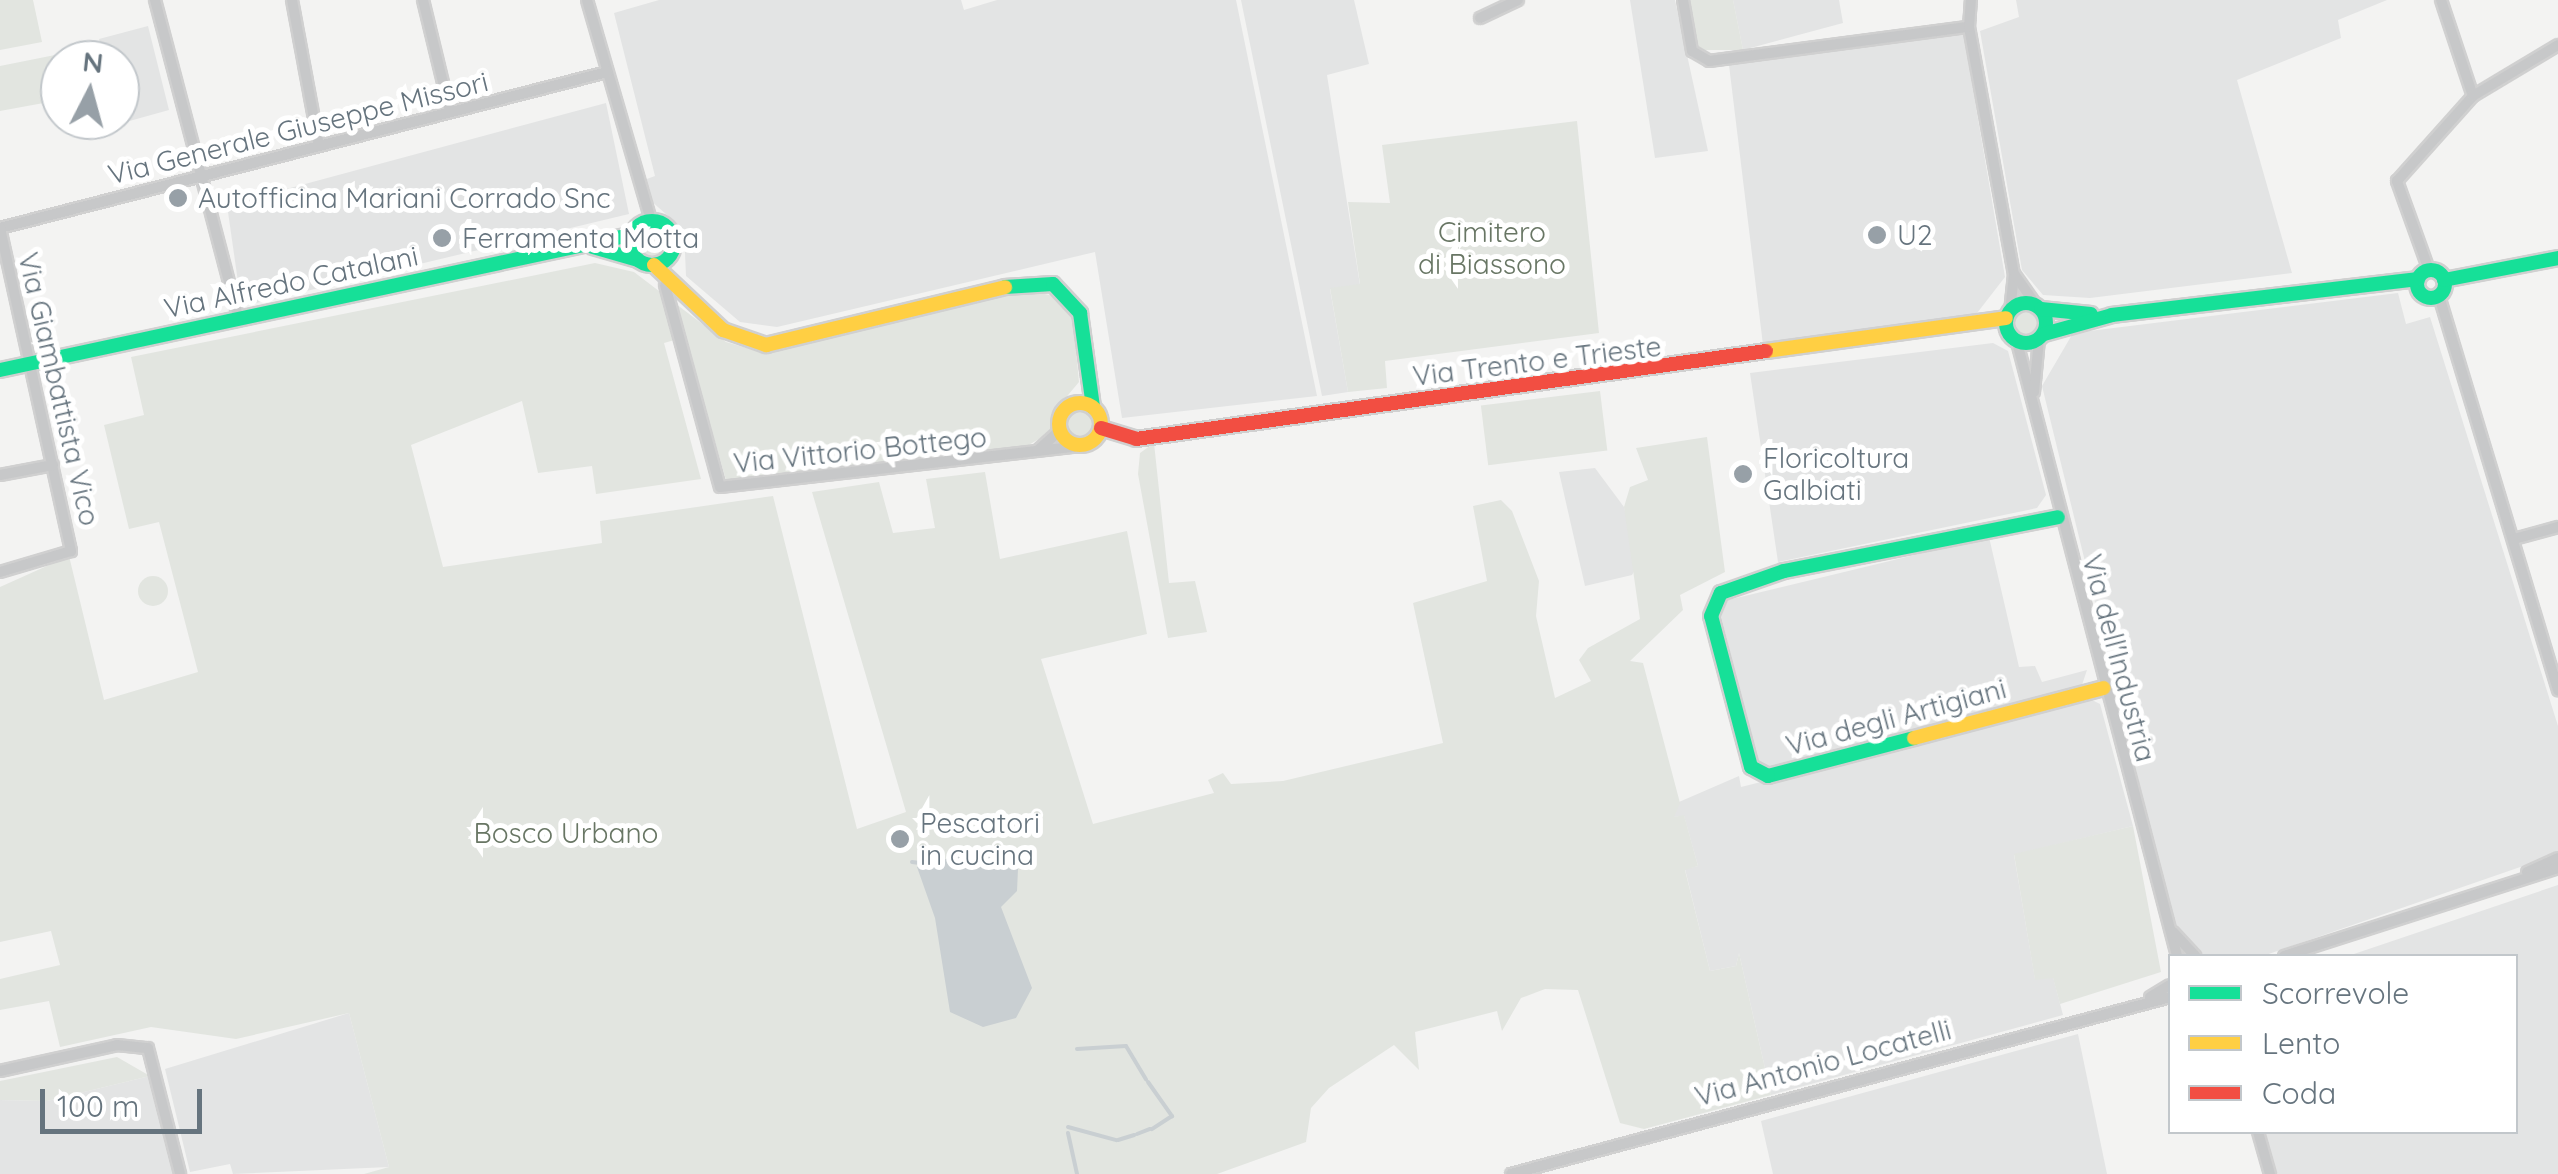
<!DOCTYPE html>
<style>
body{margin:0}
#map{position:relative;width:2558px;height:1174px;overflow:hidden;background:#f3f3f2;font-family:Quicksand,sans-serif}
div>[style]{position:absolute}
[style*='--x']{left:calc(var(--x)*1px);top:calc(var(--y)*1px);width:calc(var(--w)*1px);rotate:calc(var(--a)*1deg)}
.built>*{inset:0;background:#e3e4e4}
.green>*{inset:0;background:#e2e5e0;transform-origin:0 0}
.round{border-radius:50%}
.water>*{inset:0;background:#c9cfd2}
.stream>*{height:4px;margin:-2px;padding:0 2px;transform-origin:2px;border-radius:2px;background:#c9cfd2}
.roads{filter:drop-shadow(2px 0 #d0d0d0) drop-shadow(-2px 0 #d0d0d0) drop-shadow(0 2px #d0d0d0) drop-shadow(0 -2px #d0d0d0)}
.street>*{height:10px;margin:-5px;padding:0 5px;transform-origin:5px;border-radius:5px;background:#c7c8c9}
.fast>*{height:14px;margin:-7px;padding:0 7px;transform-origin:7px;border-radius:7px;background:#16e098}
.fast>.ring{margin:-7px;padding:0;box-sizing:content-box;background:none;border:14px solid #16e098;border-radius:50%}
.slow>*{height:14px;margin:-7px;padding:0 7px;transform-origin:7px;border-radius:7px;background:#ffcf43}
.slow>.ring{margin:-7px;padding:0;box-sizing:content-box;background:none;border:14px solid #ffcf43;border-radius:50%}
.jam>*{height:14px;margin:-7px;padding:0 7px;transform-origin:7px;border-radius:7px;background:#f24e42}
.dots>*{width:28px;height:28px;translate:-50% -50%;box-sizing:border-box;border:5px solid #fff;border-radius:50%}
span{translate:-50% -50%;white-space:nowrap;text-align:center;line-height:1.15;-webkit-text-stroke:10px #fff;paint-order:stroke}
.street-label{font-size:28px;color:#66747e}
.poi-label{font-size:28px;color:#66747e}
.left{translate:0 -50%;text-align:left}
.park-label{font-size:28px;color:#687664}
.legend{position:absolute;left:2168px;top:954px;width:350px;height:180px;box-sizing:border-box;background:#fff;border:2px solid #c2c7cb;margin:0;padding:12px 18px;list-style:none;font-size:30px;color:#66747e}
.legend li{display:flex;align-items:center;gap:20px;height:50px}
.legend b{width:50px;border:2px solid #c2c7cb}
.north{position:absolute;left:40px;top:40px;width:100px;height:100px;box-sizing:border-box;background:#fff;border:2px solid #c2c7cb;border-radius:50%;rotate:6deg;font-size:28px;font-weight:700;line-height:40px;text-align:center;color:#66747e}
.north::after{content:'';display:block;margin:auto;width:35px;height:45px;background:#97a0a7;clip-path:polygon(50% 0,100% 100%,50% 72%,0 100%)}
.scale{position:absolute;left:40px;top:1089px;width:162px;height:45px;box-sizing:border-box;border:5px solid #66747e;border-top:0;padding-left:12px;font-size:30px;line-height:35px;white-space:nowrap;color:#66747e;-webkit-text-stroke:8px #fff;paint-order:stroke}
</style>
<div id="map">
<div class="built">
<div style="clip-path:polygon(659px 0,961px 0,964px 10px,997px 0,1236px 0,1317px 396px,1122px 418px,1095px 252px,777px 327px,740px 322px,686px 276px,684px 230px,650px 200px,644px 180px,655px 176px,614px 13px)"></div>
<div style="clip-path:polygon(1241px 0,1354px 0,1369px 64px,1327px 75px,1360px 285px,1330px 289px,1348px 392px,1322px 396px)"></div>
<div style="clip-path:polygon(1630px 0,1675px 0,1708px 151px,1655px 158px)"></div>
<div style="clip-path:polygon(1733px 0,1839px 0,1843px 23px,1743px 50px)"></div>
<div style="clip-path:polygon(2016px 0,2387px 0,2338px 20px,2341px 38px,2237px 80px,2292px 273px,2090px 298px,2043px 295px,2022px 270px,1980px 31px,2019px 17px)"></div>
<div style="clip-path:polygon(148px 26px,169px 110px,115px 125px,120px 60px,105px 60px,99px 39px)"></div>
<div style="clip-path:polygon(1963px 31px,2005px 277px,1974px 317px,1763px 345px,1729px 65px)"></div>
<div style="clip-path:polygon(606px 103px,629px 214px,248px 305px,240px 296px,227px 205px)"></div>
<div style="clip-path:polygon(2398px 293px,2406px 324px,2430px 317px,2558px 726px,2558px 854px,2263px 956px,2202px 956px,2173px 921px,2042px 386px,2073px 333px)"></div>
<div style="clip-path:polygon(1993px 343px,2008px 351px,2046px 495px,2037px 508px,1778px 562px,1750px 373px)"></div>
<div style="clip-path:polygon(1595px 468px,1624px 507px,1638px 564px,1632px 575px,1585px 586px,1559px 472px)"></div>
<div style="clip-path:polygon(1989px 537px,2019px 667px,2035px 666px,2042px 682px,2087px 670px,2082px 685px,1767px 771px,1758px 765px,1721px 616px,1728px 600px)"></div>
<div style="clip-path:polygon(2090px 699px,2100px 704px,2133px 826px,2014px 855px,2035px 979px,2053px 977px,2063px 1015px,1771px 1095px,1739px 953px,1736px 966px,1710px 971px,1685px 869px,1698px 866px,1684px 816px,1674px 817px,1672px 805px,1739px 776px,1741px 787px)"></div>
<div style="clip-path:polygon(2558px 885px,2558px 1174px,2274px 1174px,2262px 1132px,2516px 1132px,2516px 956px,2348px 956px)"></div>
<div style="clip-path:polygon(349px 1013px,389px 1167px,233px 1174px,230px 1164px,190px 1172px,165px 1069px)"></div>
<div style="clip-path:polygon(2078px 1034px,2107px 1174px,1773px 1174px,1761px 1121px)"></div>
<div style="clip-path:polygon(150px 1076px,173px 1174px,0 1174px,0 1100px,47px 1101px)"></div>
</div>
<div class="green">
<div style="clip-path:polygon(0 0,33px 0,42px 42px,0 50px)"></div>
<div style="clip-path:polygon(1689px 0,1733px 0,1743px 50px,1698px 50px)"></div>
<div style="clip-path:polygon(55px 55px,60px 100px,0 111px,0 66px)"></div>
<div style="clip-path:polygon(1577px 121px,1599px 333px,1385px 361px,1387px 388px,1348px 392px,1330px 288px,1360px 284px,1348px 202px,1390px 203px,1382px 145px)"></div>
<div class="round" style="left:637px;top:228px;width:28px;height:28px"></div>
<div style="clip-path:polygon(595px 263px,634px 272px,726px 342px,757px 351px,1026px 290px,1054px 296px,1073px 319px,1079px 382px,1052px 414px,1051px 432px,1020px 450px,726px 480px,685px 337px,664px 343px,701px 479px,596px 494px,592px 466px,538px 473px,522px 401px,411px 445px,443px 567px,602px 543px,600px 521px,773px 496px,857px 829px,906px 812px,812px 492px,879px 482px,893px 533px,935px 528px,926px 479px,985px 472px,1000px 559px,1127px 531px,1147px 634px,1041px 659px,1093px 824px,1214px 793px,1208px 780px,1223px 773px,1231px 784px,1283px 781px,1443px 743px,1413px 603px,1487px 581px,1473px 506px,1501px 500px,1512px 511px,1539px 581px,1536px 616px,1555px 698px,1591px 681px,1579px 660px,1588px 648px,1640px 619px,1624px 507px,1630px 487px,1648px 480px,1636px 448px,1707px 437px,1725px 572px,1680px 595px,1683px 610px,1630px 661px,1643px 663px,1680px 803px,1674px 817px,1684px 815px,1698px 866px,1685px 870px,1710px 971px,1736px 966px,1739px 953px,1771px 1095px,1644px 1129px,1620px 1123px,1578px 990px,1545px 989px,1521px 998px,1502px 1031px,1497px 1011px,1415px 1032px,1419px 1070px,1394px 1045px,1329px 1088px,1311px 1108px,1306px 1142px,1217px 1174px,364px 1174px,389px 1167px,349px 1013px,236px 1039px,151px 1027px,60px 1047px,49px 1001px,0 1010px,0 979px,60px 965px,51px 931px,0 942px,0 587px,69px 556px,104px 700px,198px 672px,159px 522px,129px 529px,104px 425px,144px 415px,131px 357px)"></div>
<div class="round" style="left:2011px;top:309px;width:30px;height:30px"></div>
<div style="left:1600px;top:391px;width:60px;height:120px;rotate:83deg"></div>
<div class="round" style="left:1065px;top:410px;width:28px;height:28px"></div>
<div style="clip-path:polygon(1154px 443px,1169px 583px,1195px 581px,1207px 632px,1168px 638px,1138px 474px,1140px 453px)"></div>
<div class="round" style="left:138px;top:576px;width:30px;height:30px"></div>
<div style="clip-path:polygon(2133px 826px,2161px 972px,2060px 1004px,2053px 978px,2035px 980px,2014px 854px)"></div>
<div style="clip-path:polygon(117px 1057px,150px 1076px,47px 1101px,0 1100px,0 1081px)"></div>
</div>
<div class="water">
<div style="clip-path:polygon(979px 850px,1018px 869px,1017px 891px,1001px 907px,1032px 988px,1016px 1018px,983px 1027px,950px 1012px,935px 918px,917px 867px)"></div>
</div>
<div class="stream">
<div style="--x:912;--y:862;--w:8;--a:7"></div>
<div style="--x:1077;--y:1049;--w:49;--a:-3.5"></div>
<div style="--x:1126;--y:1046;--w:39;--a:59"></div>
<div style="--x:1148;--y:1082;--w:42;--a:54.8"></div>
<div style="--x:1172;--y:1116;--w:24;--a:147"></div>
<div style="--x:1068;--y:1127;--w:50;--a:15.2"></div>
<div style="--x:1068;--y:1133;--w:42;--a:77.6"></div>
<div style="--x:1137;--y:1134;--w:14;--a:-21"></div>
<div style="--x:1118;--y:1140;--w:17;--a:-17"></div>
</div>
<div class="roads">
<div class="street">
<div style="--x:155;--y:0;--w:328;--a:75.3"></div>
<div style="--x:292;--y:0;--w:148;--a:79.5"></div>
<div style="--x:423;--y:0;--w:115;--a:76.4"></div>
<div style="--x:587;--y:0;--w:230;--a:73.8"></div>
<div style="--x:1683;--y:0;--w:52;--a:80"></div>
<div style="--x:1692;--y:51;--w:20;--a:30"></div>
<div style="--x:1709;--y:61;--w:262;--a:-7.5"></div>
<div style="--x:1969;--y:27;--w:251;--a:79.7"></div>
<div style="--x:2014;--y:274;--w:36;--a:96"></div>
<div style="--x:2441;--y:0;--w:101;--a:71.6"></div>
<div style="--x:1480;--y:18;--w:42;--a:-25.3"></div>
<div style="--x:1969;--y:27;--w:27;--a:-86"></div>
<div style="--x:0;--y:228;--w:627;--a:-14.41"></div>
<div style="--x:0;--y:228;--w:331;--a:77.6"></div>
<div style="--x:71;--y:551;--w:74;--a:163.5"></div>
<div style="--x:2429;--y:270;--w:95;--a:-109.8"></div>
<div style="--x:2397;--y:181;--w:114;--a:-48.2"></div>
<div style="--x:2473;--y:96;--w:99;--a:-31"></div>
<div style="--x:2015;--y:275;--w:35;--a:55"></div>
<div style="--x:665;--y:285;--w:209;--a:74.8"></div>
<div style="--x:720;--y:487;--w:363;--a:-6.5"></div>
<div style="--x:2439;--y:296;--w:412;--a:73.2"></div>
<div style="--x:2017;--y:342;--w:635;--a:75.39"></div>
<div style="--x:2034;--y:392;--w:53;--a:-84.6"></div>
<div style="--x:1037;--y:451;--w:30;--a:-42"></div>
<div style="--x:0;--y:475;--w:54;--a:-10.7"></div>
<div style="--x:2514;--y:539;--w:46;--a:-15.3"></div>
<div style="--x:2527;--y:872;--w:34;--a:-24"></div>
<div style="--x:2173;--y:932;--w:33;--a:47"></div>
<div style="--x:2284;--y:956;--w:288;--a:-17.8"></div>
<div style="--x:2150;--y:997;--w:23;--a:-31"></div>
<div style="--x:0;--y:1071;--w:120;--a:-12.5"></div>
<div style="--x:117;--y:1045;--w:31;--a:6"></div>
<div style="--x:148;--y:1048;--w:130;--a:75.7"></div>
<div style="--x:2258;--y:1132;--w:44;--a:74.1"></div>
<div style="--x:1511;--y:1174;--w:682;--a:-15.03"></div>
</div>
<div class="fast">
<div class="ring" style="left:630px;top:221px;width:30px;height:30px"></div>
<div style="--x:593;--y:247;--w:47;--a:16.1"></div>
<div class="ring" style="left:2417px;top:270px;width:14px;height:14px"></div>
<div style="--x:2444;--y:280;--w:116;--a:-10.9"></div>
<div style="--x:1005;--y:287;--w:48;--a:-3.6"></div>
<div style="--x:1053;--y:284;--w:40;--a:47"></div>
<div style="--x:1080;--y:313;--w:95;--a:82.1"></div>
<div class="ring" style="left:2006px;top:303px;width:26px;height:26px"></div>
<div style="--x:2041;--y:309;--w:50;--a:5.7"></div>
<div style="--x:2044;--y:334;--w:71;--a:-15.6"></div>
<div style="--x:2112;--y:315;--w:308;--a:-6.7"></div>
<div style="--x:0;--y:370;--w:644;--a:-12.09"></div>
<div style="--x:1914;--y:738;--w:151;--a:165.4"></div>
<div style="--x:1768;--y:776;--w:19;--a:-152"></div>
<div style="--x:1751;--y:767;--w:156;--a:-104.8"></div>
<div style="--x:1711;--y:616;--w:25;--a:-67"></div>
<div style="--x:1721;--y:593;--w:67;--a:-19.2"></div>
<div style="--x:1784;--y:571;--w:279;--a:-11.1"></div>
</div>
<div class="slow">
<div style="--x:654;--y:265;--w:95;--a:43.3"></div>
<div style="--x:723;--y:330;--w:46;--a:19.2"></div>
<div style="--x:766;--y:345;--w:246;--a:-13.6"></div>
<div style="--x:1766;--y:351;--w:242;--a:-7.8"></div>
<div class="ring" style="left:1059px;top:403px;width:28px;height:28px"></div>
<div style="--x:1914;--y:738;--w:196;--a:-14.8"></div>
</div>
<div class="jam">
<div style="--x:1101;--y:428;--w:37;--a:17"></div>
<div style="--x:1136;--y:439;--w:636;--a:-7.95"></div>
</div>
</div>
<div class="dots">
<div style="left:178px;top:198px;background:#97a0a7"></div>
<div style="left:1877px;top:235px;background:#97a0a7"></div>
<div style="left:442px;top:238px;background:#97a0a7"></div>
<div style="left:1743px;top:474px;background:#97a0a7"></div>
<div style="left:900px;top:839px;background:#97a0a7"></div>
</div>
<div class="street-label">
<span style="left:298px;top:128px;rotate:-14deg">Via Generale Giuseppe Missori</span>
<span style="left:291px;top:282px;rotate:-12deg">Via Alfredo Catalani</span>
<span style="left:1537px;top:361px;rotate:-7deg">Via Trento e Trieste</span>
<span style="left:59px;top:389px;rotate:77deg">Via Giambattista Vico</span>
<span style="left:860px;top:450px;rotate:-6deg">Via Vittorio Bottego</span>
<span style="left:2119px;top:658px;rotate:75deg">Via dell'Industria</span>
<span style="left:1896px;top:717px;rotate:-15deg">Via degli Artigiani</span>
<span style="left:1823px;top:1063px;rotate:-15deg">Via Antonio Locatelli</span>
</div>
<div class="poi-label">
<span class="left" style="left:198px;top:198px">Autofficina Mariani Corrado Snc</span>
<span class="left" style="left:1897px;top:235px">U2</span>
<span class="left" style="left:462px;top:238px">Ferramenta Motta</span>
<span class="left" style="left:1763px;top:474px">Floricoltura<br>Galbiati</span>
<span class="left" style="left:920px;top:839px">Pescatori<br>in cucina</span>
</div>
<div class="park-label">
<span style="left:1492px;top:248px">Cimitero<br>di Biassono</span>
<span style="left:566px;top:833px">Bosco Urbano</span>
</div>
<ul class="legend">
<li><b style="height:12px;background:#16e098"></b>Scorrevole</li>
<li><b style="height:12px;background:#ffcf43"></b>Lento</li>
<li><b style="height:12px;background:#f24e42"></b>Coda</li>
</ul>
<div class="north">N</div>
<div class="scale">100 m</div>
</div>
